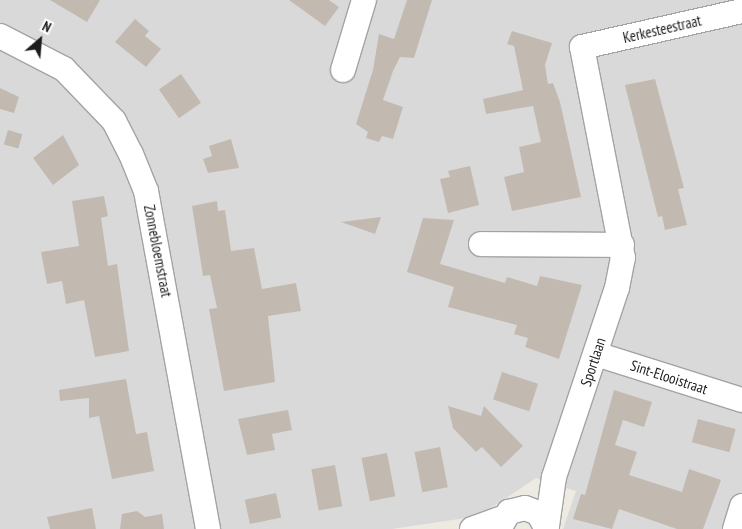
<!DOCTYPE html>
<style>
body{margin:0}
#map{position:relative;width:742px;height:529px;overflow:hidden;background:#edeae2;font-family:"PT Sans Narrow",sans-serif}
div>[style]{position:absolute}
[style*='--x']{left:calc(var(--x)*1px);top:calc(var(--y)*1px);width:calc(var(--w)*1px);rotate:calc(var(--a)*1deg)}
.residential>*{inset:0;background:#dad9d9}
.building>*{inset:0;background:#c2bab1;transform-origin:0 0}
.roads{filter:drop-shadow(1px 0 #a3a3a3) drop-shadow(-1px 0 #a3a3a3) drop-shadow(0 1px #a3a3a3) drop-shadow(0 -1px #a3a3a3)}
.minor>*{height:24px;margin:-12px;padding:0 12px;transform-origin:12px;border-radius:12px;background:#fff}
span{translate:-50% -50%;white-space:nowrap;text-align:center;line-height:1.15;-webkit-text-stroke:4.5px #fff;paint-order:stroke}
.street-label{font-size:15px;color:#1c1c1c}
.north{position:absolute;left:15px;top:15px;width:50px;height:50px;-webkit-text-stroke:4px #fff;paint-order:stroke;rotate:27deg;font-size:14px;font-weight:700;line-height:20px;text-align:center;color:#1c1c1c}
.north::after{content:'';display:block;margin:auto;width:18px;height:22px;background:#1c1c1c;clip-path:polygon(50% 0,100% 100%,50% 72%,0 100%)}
</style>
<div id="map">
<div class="residential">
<div style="clip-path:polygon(0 0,742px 0,742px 529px,563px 529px,576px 491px,536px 478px,479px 516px,392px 529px,0 529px)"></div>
</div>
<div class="building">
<div style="clip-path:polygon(50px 0,100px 0,87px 22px)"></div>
<div style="clip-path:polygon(289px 0,329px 0,339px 7px,325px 26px)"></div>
<div style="clip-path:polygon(407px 0,432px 0,414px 58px,400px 57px,393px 71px,383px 100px,403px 107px,393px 139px,382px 136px,379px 142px,366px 138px,368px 132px,356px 124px,373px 70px,379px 34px,394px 39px)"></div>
<div style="clip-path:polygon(135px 19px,149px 31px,145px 36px,161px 49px,146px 67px,115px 42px)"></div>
<div style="clip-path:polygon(512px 31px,552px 43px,545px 65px,548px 84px,553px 83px,560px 102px,581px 197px,512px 211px,504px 177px,524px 172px,519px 147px,541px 142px,533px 106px,486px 114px,483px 99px,523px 90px,514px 46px,507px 44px)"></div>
<div style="left:181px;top:74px;width:35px;height:27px;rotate:55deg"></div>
<div style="clip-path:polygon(655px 79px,684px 188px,678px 189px,687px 225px,665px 230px,662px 216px,658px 217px,625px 85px)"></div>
<div style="clip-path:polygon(0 88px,19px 97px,14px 113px,0 109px)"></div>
<div style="left:8px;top:130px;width:15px;height:15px;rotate:16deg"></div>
<div style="clip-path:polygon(63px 135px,79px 165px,53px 185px,33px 158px)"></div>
<div style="clip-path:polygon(231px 139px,239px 168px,208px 173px,203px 159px,212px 156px,209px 146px)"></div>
<div style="clip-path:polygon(470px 166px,479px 205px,448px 213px,440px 179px,450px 177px,448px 171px)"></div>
<div style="clip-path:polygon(104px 196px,108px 216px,101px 218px,108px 266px,117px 264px,129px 351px,95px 357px,84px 300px,66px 304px,62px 281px,47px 284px,41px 252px,79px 246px,72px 201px)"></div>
<div style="clip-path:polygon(217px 201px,218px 211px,225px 210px,231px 251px,254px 248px,262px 289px,296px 283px,301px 311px,268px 316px,275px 382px,224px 391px,209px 309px,217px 308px,210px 275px,203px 276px,192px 206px)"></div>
<div style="clip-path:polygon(381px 217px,375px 234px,341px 222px)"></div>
<div style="clip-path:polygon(423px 218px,454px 220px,440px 264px,505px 283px,507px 277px,537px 286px,540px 276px,582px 285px,559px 359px,525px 347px,528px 338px,514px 334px,517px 325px,448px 307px,454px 287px,407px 272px)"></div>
<div style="left:502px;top:372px;width:38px;height:29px;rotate:18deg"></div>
<div style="clip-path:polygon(126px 379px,136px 434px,147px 432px,154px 471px,112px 479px,99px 416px,89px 418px,89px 398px,60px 401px,59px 390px)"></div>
<div style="clip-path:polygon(614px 390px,652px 402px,644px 427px,623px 420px,615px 445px,637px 452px,629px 475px,682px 492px,689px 469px,721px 480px,703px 529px,677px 529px,619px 509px,612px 529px,573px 519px,581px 494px,585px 495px)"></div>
<div style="clip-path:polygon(448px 406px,481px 416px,484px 406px,523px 446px,501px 467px,482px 447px,476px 452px,453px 428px)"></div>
<div style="clip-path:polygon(288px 410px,292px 430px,272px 434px,275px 450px,247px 455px,238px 419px)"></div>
<div style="left:698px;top:419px;width:39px;height:24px;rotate:15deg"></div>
<div style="left:440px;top:447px;width:41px;height:26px;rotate:79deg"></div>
<div style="left:387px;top:453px;width:44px;height:26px;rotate:79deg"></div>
<div style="left:335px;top:465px;width:42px;height:24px;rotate:80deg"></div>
<div style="left:276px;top:493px;width:25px;height:32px;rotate:78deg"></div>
<div style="clip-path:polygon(92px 508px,96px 529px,50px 529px,47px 517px)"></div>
<div style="clip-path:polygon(137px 511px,145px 517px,162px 514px,164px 529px,120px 529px,122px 514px)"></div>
</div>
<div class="roads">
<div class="minor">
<div style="--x:0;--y:36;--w:72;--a:27.3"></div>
<div style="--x:64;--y:69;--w:72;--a:46.1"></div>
<div style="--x:114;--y:121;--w:37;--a:63"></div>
<div style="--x:131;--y:154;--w:40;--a:68"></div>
<div style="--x:146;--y:191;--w:344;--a:79.6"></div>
<div style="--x:343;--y:70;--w:73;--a:-73.3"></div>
<div style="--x:481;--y:244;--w:141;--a:0.4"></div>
<div style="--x:596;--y:354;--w:153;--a:17.5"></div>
<div style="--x:547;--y:526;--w:49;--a:-81.9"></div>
<div style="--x:554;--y:477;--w:199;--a:-71.6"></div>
<div style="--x:617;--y:288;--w:31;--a:-79"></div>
<div style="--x:623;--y:258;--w:215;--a:-101"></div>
<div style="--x:582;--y:47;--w:164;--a:-12.7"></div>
<div style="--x:472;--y:529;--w:33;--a:-20"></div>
<div style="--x:499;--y:529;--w:20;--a:-60"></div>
<div style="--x:509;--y:512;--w:16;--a:-14"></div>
<div style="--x:525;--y:508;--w:14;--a:21"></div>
<div style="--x:538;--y:513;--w:18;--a:61"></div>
<div style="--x:735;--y:529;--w:24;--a:-73"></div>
</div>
</div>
<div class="street-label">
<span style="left:662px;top:29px;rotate:-13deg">Kerkesteestraat</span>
<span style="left:158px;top:251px;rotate:79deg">Zonnebloemstraat</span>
<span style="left:593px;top:362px;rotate:-72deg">Sportlaan</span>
<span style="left:669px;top:377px;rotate:18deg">Sint-Elooistraat</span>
</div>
<div class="north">N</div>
</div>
